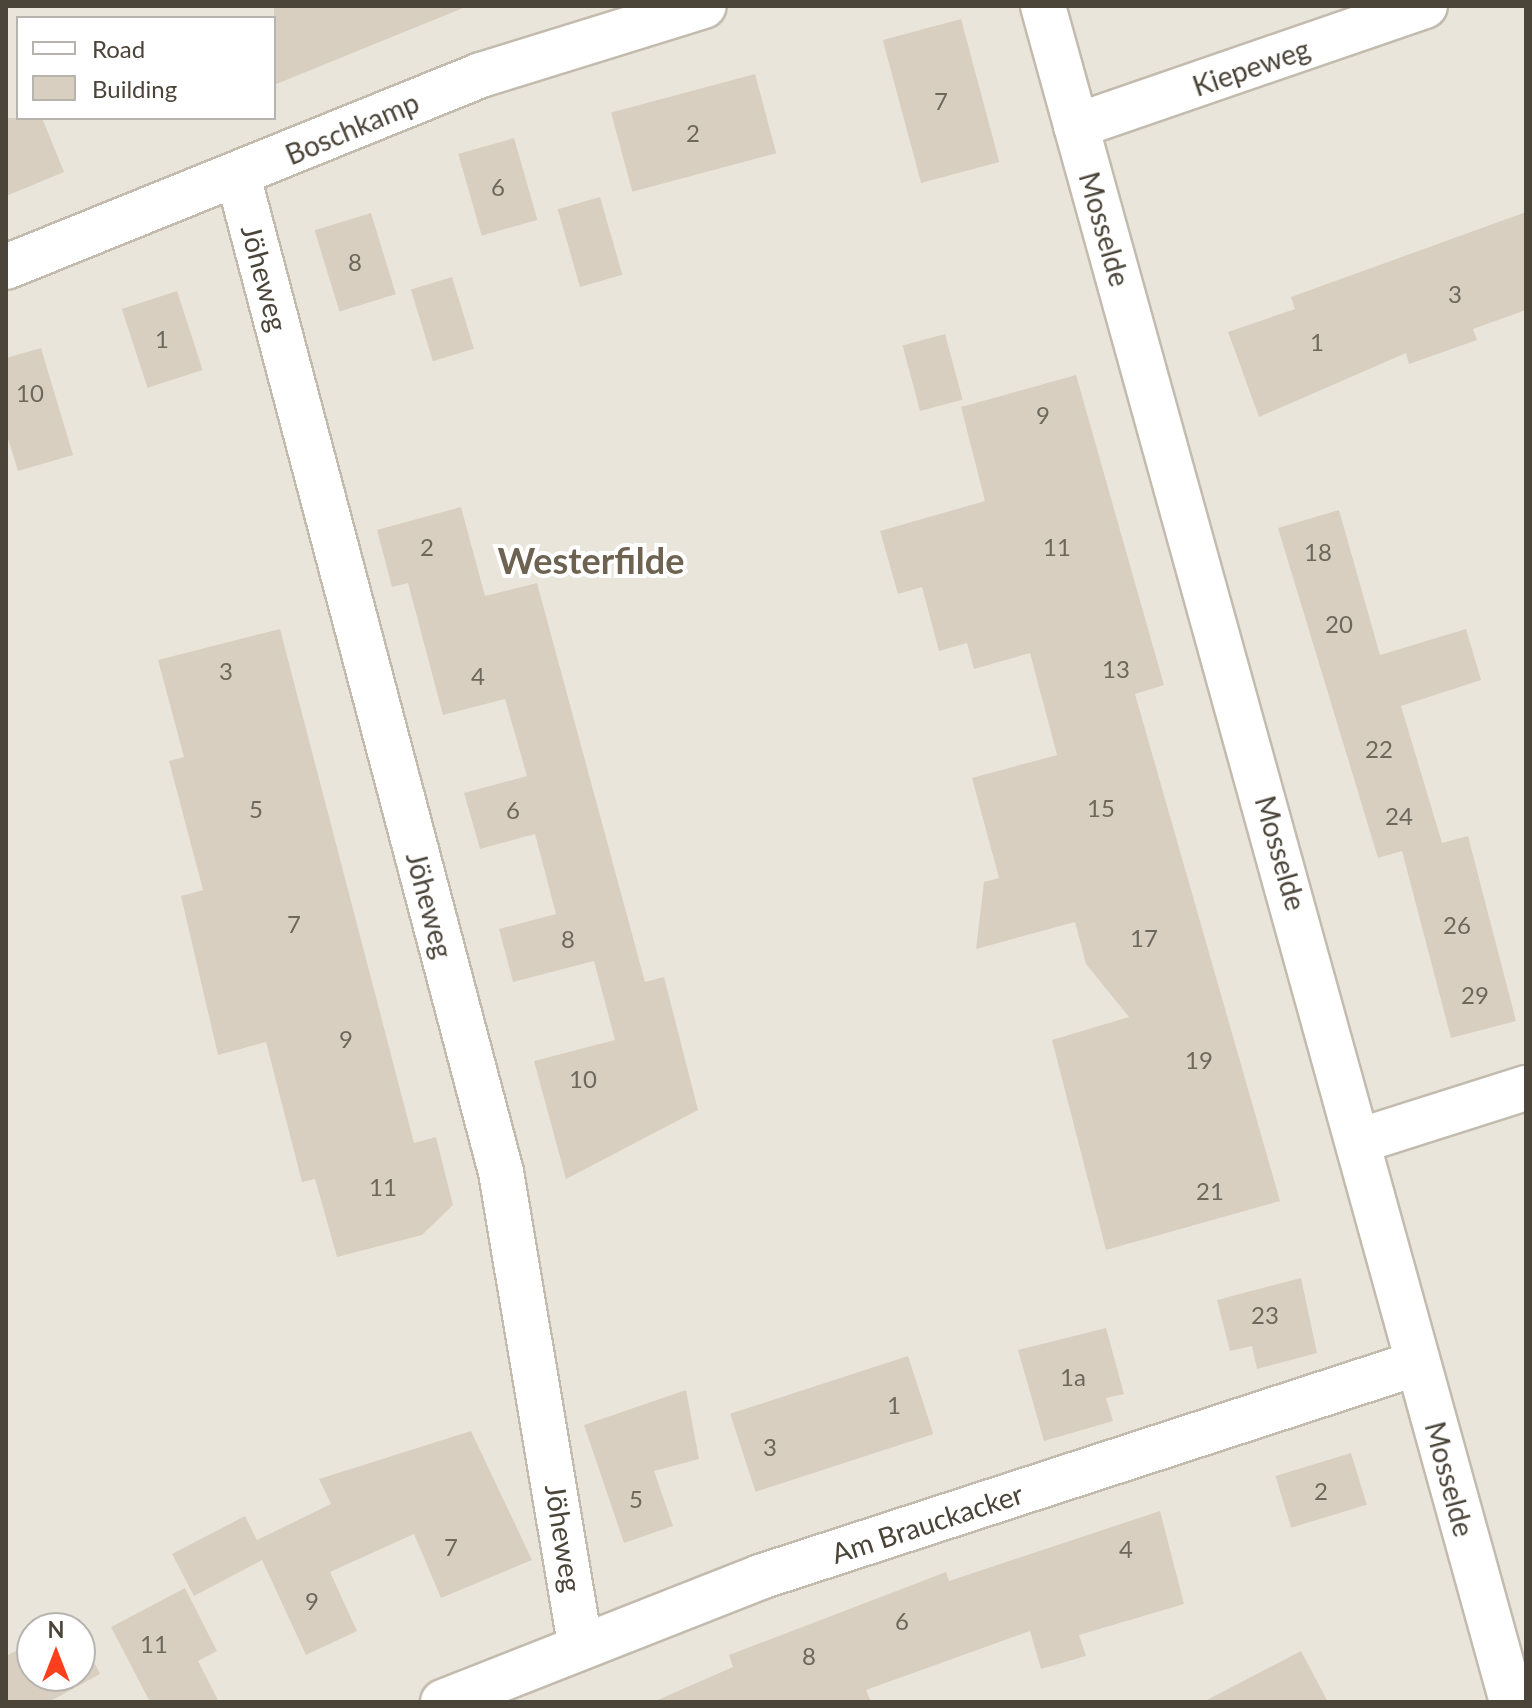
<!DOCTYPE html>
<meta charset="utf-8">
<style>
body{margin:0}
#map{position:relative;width:1532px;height:1708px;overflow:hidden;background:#f6f3ec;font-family:Lato,sans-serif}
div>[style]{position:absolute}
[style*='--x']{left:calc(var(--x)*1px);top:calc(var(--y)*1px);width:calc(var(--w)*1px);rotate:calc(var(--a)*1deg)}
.residential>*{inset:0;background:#eae5da}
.building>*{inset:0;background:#d8cfc1;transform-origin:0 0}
.roads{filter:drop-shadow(2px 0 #c2bbae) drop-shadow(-2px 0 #c2bbae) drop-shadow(0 2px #c2bbae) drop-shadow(0 -2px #c2bbae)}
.street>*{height:44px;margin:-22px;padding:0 22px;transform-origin:22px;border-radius:22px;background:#fff}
span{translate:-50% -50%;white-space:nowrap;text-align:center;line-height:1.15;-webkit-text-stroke:8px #fff;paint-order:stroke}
.number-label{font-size:24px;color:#6e675b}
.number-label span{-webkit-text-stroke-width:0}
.street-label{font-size:28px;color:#4b4439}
.district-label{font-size:36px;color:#6e6250;font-weight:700}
.frame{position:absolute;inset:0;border:8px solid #4b4439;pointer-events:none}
.legend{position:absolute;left:16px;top:16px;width:260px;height:104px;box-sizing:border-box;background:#fff;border:2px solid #b7b4b0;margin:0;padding:10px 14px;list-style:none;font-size:24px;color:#4b4439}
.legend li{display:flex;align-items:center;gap:16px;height:40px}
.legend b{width:40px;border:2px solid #b7b4b0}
.north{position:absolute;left:16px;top:1612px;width:80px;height:80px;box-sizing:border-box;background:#fff;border:2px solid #b7b4b0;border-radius:50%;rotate:0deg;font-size:22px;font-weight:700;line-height:32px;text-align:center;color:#4b4439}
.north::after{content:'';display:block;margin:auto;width:28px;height:36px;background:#fc3f1d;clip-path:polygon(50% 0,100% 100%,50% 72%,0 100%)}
</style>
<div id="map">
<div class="residential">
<div style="clip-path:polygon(evenodd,6px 6px,1526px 6px,1526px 1702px,6px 1702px,6px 6px,18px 18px,274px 18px,274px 118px,18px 118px,18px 18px,6px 6px,32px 1628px,80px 1628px,80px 1676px,32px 1676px,32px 1628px)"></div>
</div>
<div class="building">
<div style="clip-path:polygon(274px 6px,463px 6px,463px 8px,274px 85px)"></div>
<div style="left:961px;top:19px;width:148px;height:81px;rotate:75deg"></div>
<div style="left:755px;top:74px;width:82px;height:149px;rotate:75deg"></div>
<div style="clip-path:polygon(6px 118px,42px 118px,64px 172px,6px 196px)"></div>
<div style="left:514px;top:138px;width:85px;height:58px;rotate:74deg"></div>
<div style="left:600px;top:197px;width:81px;height:44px;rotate:74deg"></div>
<div style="clip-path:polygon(1526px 212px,1526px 310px,1473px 329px,1477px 340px,1409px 364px,1406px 353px,1259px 417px,1228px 332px,1295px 309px,1291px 297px)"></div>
<div style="left:371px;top:213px;width:85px;height:59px;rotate:73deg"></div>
<div style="left:452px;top:277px;width:75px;height:43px;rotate:73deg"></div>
<div style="left:177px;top:291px;width:83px;height:58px;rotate:72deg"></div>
<div style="left:945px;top:334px;width:68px;height:44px;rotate:75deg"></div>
<div style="clip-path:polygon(41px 348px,73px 455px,18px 471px,6px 432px,6px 358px)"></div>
<div style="clip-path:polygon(1076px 375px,1164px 685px,1135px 694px,1280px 1201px,1106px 1250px,1052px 1040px,1129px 1017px,1086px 964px,1075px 922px,976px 949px,984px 882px,999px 878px,972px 778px,1057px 755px,1030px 653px,974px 669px,967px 643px,939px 651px,922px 587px,898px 594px,880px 531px,985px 501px,961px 407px)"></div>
<div style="clip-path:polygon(461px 507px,485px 596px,537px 583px,645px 982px,664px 977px,698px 1110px,566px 1179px,534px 1061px,615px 1040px,594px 961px,513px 982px,499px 929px,556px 914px,535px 834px,480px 849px,464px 793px,527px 776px,505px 699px,443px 715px,408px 583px,392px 587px,377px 530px)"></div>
<div style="clip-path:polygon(1339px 510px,1380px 655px,1466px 629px,1481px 680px,1401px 706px,1442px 843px,1468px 836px,1516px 1021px,1451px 1038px,1402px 851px,1378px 858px,1278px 528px)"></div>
<div style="clip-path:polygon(280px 629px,414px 1143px,436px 1137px,453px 1205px,422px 1235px,337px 1257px,315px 1179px,302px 1182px,266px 1042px,218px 1055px,181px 896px,203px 890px,169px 761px,184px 757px,158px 660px)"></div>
<div style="clip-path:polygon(1301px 1278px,1317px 1353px,1257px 1369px,1252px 1346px,1230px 1351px,1217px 1300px)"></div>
<div style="clip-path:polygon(1106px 1328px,1124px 1394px,1106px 1398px,1113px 1421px,1044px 1441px,1018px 1350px)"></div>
<div style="left:908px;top:1356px;width:82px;height:187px;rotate:72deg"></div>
<div style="clip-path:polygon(686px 1390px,699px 1459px,654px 1471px,673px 1526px,624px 1543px,584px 1425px)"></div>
<div style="clip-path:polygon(471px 1431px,532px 1560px,441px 1598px,414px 1534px,330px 1572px,357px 1631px,306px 1655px,262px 1560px,194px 1596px,172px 1554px,245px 1516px,257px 1540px,331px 1504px,319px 1479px)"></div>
<div style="left:1351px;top:1453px;width:54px;height:79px;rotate:73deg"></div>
<div style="clip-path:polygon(1160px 1511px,1184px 1604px,1079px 1635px,1086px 1656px,1041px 1669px,1030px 1631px,866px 1690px,871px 1702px,653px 1702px,733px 1667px,729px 1655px,946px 1572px,949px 1581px)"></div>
<div style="clip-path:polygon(185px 1588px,217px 1651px,198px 1661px,219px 1702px,150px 1702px,111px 1627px)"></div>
<div style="clip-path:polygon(80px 1634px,100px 1674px,49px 1702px,6px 1702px,6px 1656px,32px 1643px,32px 1676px,80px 1676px)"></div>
<div style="clip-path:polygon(1301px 1651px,1328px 1702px,1203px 1702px)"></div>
</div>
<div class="roads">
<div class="street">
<div style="--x:1043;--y:6;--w:1760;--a:74.54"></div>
<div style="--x:1076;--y:126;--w:369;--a:-19"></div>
<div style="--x:238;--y:176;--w:1030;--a:75.21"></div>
<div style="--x:501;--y:1172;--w:478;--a:80.5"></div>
<div style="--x:6;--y:267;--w:512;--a:-22.01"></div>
<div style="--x:481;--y:75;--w:233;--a:-17.2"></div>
<div style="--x:1362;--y:1140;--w:172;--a:-17.6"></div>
<div style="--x:443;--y:1702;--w:341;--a:-21.5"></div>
<div style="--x:760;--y:1577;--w:692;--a:-18.02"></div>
</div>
</div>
<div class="number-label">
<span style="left:941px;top:101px">7</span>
<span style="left:693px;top:133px">2</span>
<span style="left:498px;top:187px">6</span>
<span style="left:355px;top:262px">8</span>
<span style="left:1455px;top:294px">3</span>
<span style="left:162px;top:339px">1</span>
<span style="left:1317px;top:342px">1</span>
<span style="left:30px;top:393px">10</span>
<span style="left:1043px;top:415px">9</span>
<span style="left:427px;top:547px">2</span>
<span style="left:1057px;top:547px">11</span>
<span style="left:1318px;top:552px">18</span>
<span style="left:1339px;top:624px">20</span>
<span style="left:1116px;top:669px">13</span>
<span style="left:226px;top:671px">3</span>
<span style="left:478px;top:676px">4</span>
<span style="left:1379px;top:749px">22</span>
<span style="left:1101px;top:808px">15</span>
<span style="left:256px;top:809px">5</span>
<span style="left:513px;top:810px">6</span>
<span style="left:1399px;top:816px">24</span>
<span style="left:294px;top:924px">7</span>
<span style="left:1457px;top:925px">26</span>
<span style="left:1144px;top:938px">17</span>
<span style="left:568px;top:939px">8</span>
<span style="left:1475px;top:995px">29</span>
<span style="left:346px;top:1039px">9</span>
<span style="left:1199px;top:1060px">19</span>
<span style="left:583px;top:1079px">10</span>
<span style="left:383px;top:1187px">11</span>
<span style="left:1210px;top:1191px">21</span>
<span style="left:1265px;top:1315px">23</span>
<span style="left:1073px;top:1377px">1a</span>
<span style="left:894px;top:1405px">1</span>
<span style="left:770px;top:1447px">3</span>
<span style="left:1321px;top:1491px">2</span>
<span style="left:636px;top:1499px">5</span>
<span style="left:451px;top:1547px">7</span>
<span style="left:1126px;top:1549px">4</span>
<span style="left:312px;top:1601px">9</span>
<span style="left:902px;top:1621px">6</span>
<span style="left:154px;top:1644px">11</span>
<span style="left:809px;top:1656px">8</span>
</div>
<div class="street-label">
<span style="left:1251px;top:67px;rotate:-19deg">Kiepeweg</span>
<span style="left:352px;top:128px;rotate:-23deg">Boschkamp</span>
<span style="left:1105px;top:229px;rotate:74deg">Mosselde</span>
<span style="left:265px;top:278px;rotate:75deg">Jöheweg</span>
<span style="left:1281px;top:853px;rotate:74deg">Mosselde</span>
<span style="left:430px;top:905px;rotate:75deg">Jöheweg</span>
<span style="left:1450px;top:1479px;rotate:75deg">Mosselde</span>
<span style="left:927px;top:1523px;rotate:-18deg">Am Brauckacker</span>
<span style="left:564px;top:1538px;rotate:81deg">Jöheweg</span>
</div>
<div class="district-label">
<span style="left:591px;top:561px">Westerfilde</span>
</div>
<div class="frame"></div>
<ul class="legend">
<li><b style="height:10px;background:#fff"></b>Road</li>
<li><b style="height:22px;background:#d8cfc1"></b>Building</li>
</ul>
<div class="north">N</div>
</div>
